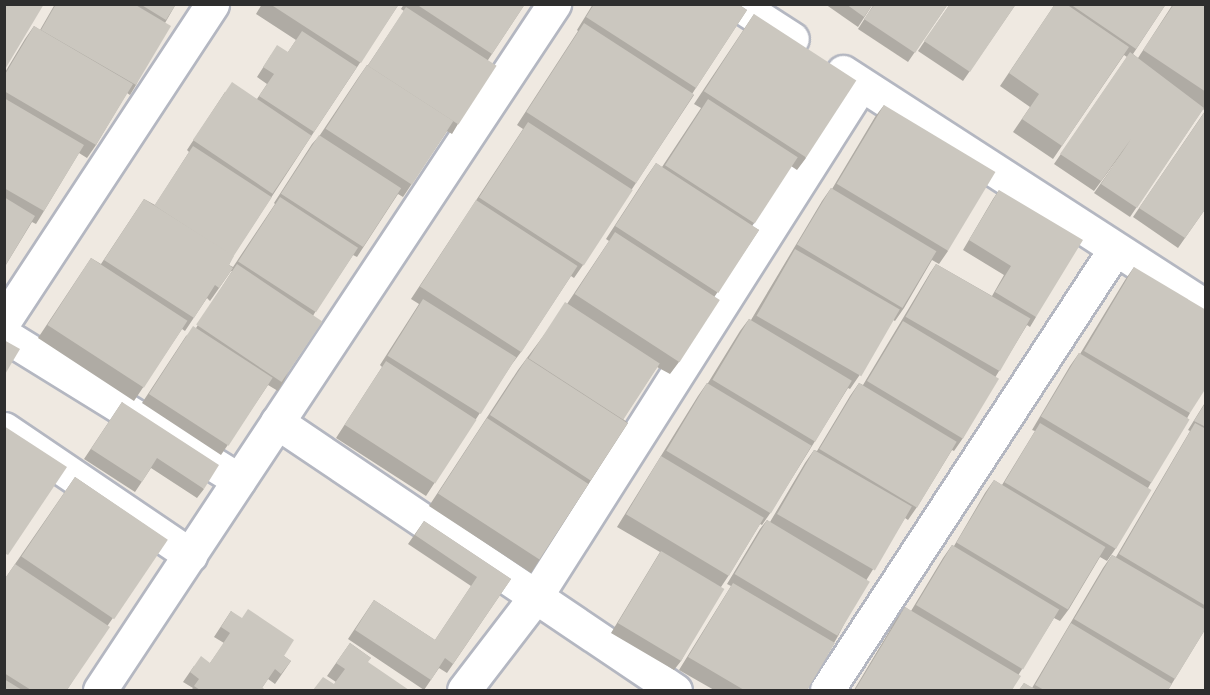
<!DOCTYPE html>
<style>
body{margin:0}
#map{position:relative;width:1210px;height:695px;overflow:hidden;background:#efe9e1;font-family:Manrope,sans-serif}
div>[style]{position:absolute}
[style*='--x']{left:calc(var(--x)*1px);top:calc(var(--y)*1px);width:calc(var(--w)*1px);rotate:calc(var(--a)*1deg)}
.roads{filter:drop-shadow(2px 0 #b4b7c1) drop-shadow(-2px 0 #b4b7c1) drop-shadow(0 2px #b4b7c1) drop-shadow(0 -2px #b4b7c1)}
.minor>*{height:33px;margin:-16.5px;padding:0 16.5px;transform-origin:16.5px;border-radius:16.5px;background:#fff}
.wall>*{inset:0;background:#afaba4}
.building>*{inset:0;background:#cbc7bf;transform-origin:0 0}
span{translate:-50% -50%;white-space:nowrap;text-align:center;line-height:1.15;-webkit-text-stroke:4.5px #fff;paint-order:stroke}
.frame{position:absolute;inset:0;border:6px solid #2e2e2e;pointer-events:none}
</style>
<div id="map">
<div class="roads">
<div class="minor">
<div style="--x:738;--y:4;--w:64;--a:32.9"></div>
<div style="--x:843;--y:72;--w:432;--a:32.9"></div>
<div style="--x:4;--y:321;--w:379;--a:-56.7"></div>
<div style="--x:4;--y:335;--w:276;--a:31.7"></div>
<div style="--x:277;--y:422;--w:480;--a:34"></div>
<div style="--x:4;--y:429;--w:225;--a:34.1"></div>
<div style="--x:100;--y:690;--w:823;--a:-56.5"></div>
<div style="--x:464;--y:690;--w:118;--a:-52.5"></div>
<div style="--x:536;--y:596;--w:606;--a:-57.59"></div>
<div style="--x:827;--y:690;--w:527;--a:-56.85"></div>
</div>
</div>
<div class="wall">
<div style="clip-path:polygon(55px 4px,176px 4px,165px 23px,136px 85px,130px 95px,127px 93px,96px 145px,87px 158px,79px 153px,44px 211px,36px 224px,32px 222px,4px 268px,4px 74px,25px 39px,34px 26px,40px 30px)"></div>
<div style="clip-path:polygon(262px 4px,399px 4px,312px 135px,233px 256px,229px 265px,233px 267px,275px 204px,274px 203px,312px 144px,320px 135px,358px 78px,367px 65px,368px 65px,404px 11px,401px 9px,404px 4px,525px 4px,488px 60px,458px 124px,452px 134px,447px 131px,403px 197px,398px 194px,357px 257px,353px 255px,314px 314px,284px 381px,278px 391px,268px 385px,221px 455px,142px 403px,186px 336px,196px 328px,232px 271px,231px 271px,210px 301px,207px 298px,185px 331px,182px 329px,134px 401px,38px 338px,91px 258px,101px 264px,144px 199px,155px 205px,189px 152px,187px 150px,225px 92px,257px 99px,267px 84px,257px 77px,271px 55px,288px 52px,296px 40px,256px 14px)"></div>
<div style="clip-path:polygon(593px 4px,738px 4px,747px 10px,692px 94px,694px 95px,632px 189px,583px 265px,574px 278px,571px 276px,521px 352px,512px 364px,476px 419px,426px 496px,336px 438px,382px 367px,380px 365px,419px 304px,411px 299px,523px 129px,517px 125px,578px 31px,577px 30px)"></div>
<div style="clip-path:polygon(825px 4px,873px 4px,858px 27px)"></div>
<div style="clip-path:polygon(874px 4px,948px 4px,908px 62px,858px 29px)"></div>
<div style="clip-path:polygon(950px 4px,1016px 4px,963px 81px,918px 51px)"></div>
<div style="clip-path:polygon(1055px 4px,1166px 4px,1133px 54px,1138px 58px,1173px 4px,1206px 4px,1206px 208px,1178px 248px,1133px 217px,1205px 111px,1203px 109px,1130px 217px,1094px 193px,1125px 149px,1094px 191px,1054px 164px,1127px 57px,1124px 55px,1053px 159px,1013px 132px,1030px 107px,1000px 86px)"></div>
<div style="clip-path:polygon(754px 14px,806px 158px,797px 170px,791px 166px,752px 226px,759px 230px,715px 296px,679px 362px,670px 374px,657px 367px,623px 419px,628px 423px,531px 573px,429px 506px,518px 370px,567px 304px,609px 241px,606px 239px,647px 176px,656px 163px,662px 167px,701px 108px,694px 104px)"></div>
<div style="clip-path:polygon(884px 105px,948px 251px,939px 264px,932px 260px,904px 308px,895px 321px,893px 320px,859px 376px,850px 389px,848px 388px,771px 512px,762px 525px,760px 524px,729px 575px,721px 587px,681px 661px,674px 670px,611px 633px,660px 552px,617px 527px,698px 396px,707px 383px,708px 383px,740px 331px,749px 319px,751px 320px,822px 201px,831px 188px,832px 189px,875px 117px)"></div>
<div style="clip-path:polygon(999px 190px,1036px 317px,1030px 327px,1027px 325px,996px 376px,963px 438px,954px 451px,952px 450px,917px 507px,908px 520px,905px 518px,867px 579px,838px 636px,807px 690px,714px 690px,679px 670px,731px 586px,727px 584px,760px 529px,767px 520px,770px 522px,805px 463px,814px 450px,817px 451px,850px 396px,859px 383px,863px 385px,930px 273px,936px 264px,992px 296px,1004px 275px,963px 250px,993px 199px)"></div>
<div style="clip-path:polygon(1134px 267px,1190px 413px,1148px 488px,1116px 548px,1107px 561px,1100px 557px,1069px 609px,1060px 621px,1054px 618px,1019px 674px,1012px 690px,854px 690px,896px 620px,905px 607px,911px 611px,943px 558px,952px 545px,954px 546px,985px 493px,994px 480px,1002px 485px,1035px 431px,1032px 430px,1070px 366px,1079px 353px,1080px 354px,1125px 280px)"></div>
<div style="clip-path:polygon(1206px 401px,1206px 628px,1168px 690px,1019px 690px,1024px 683px,1032px 688px,1103px 568px,1112px 555px,1116px 557px,1190px 431px,1188px 430px)"></div>
<div style="clip-path:polygon(122px 402px,204px 489px,197px 498px,151px 468px,135px 492px,84px 459px)"></div>
<div style="clip-path:polygon(75px 477px,167px 540px,108px 625px,67px 690px,4px 690px,4px 580px)"></div>
<div style="clip-path:polygon(424px 521px,511px 579px,447px 673px,439px 668px,424px 690px,348px 639px,374px 600px,435px 640px,471px 586px,408px 544px)"></div>
<div style="clip-path:polygon(231px 611px,284px 656px,291px 661px,275px 684px,268px 679px,262px 688px,266px 690px,191px 690px,193px 688px,183px 682px,194px 666px,210px 663px,224px 643px,214px 637px)"></div>
<div style="clip-path:polygon(350px 643px,371px 658px,334px 684px,336px 682px,327px 676px)"></div>
</div>
<div class="building">
<div style="clip-path:polygon(4px 4px,44px 4px,4px 71px)"></div>
<div style="clip-path:polygon(56px 4px,134px 4px,171px 26px,136px 85px,41px 30px)"></div>
<div style="clip-path:polygon(140px 4px,176px 4px,166px 20px)"></div>
<div style="clip-path:polygon(270px 4px,399px 4px,361px 63px)"></div>
<div style="clip-path:polygon(416px 4px,525px 4px,492px 54px)"></div>
<div style="clip-path:polygon(594px 4px,738px 4px,747px 10px,696px 88px,586px 17px)"></div>
<div style="clip-path:polygon(846px 4px,873px 4px,864px 17px)"></div>
<div style="clip-path:polygon(875px 4px,948px 4px,915px 53px,864px 19px)"></div>
<div style="clip-path:polygon(950px 4px,1016px 4px,970px 72px,924px 41px)"></div>
<div style="clip-path:polygon(1055px 4px,1066px 4px,1129px 47px,1062px 146px,1022px 119px,1039px 94px,1009px 73px)"></div>
<div style="clip-path:polygon(1070px 4px,1166px 4px,1136px 49px)"></div>
<div style="clip-path:polygon(1174px 4px,1206px 4px,1206px 92px,1143px 50px)"></div>
<div style="left:406px;top:7px;width:108px;height:70px;rotate:33deg"></div>
<div style="left:754px;top:14px;width:122px;height:92px;rotate:33deg"></div>
<div style="left:584px;top:23px;width:131px;height:106px;rotate:33deg"></div>
<div style="clip-path:polygon(34px 26px,133px 84px,96px 145px,4px 91px,4px 76px)"></div>
<div style="clip-path:polygon(302px 31px,357px 67px,314px 132px,259px 96px,274px 74px,263px 67px,277px 45px,288px 52px)"></div>
<div style="clip-path:polygon(1130px 52px,1204px 108px,1137px 208px,1101px 184px,1131px 139px,1101px 181px,1060px 154px)"></div>
<div style="left:367px;top:65px;width:103px;height:76px;rotate:33deg"></div>
<div style="left:232px;top:82px;width:96px;height:70px;rotate:34deg"></div>
<div style="clip-path:polygon(4px 98px,84px 145px,44px 211px,4px 188px)"></div>
<div style="left:708px;top:99px;width:107px;height:79px;rotate:33deg"></div>
<div style="left:884px;top:105px;width:130px;height:92px;rotate:31deg"></div>
<div style="clip-path:polygon(1206px 110px,1206px 208px,1185px 238px,1139px 208px)"></div>
<div style="left:528px;top:122px;width:125px;height:90px;rotate:33deg"></div>
<div style="left:319px;top:135px;width:98px;height:70px;rotate:33deg"></div>
<div style="left:193px;top:146px;width:94px;height:71px;rotate:33deg"></div>
<div style="left:656px;top:163px;width:123px;height:75px;rotate:33deg"></div>
<div style="left:831px;top:188px;width:123px;height:66px;rotate:31deg"></div>
<div style="clip-path:polygon(999px 190px,1083px 240px,1036px 317px,995px 292px,1011px 266px,969px 240px)"></div>
<div style="clip-path:polygon(4px 197px,35px 216px,4px 268px)"></div>
<div style="left:280px;top:197px;width:93px;height:77px;rotate:33deg"></div>
<div style="clip-path:polygon(144px 199px,234px 256px,229px 265px,233px 268px,219px 288px,215px 285px,194px 318px,104px 260px)"></div>
<div style="left:476px;top:200px;width:121px;height:103px;rotate:33deg"></div>
<div style="left:615px;top:232px;width:125px;height:74px;rotate:33deg"></div>
<div style="left:795px;top:249px;width:121px;height:77px;rotate:30deg"></div>
<div style="left:91px;top:258px;width:115px;height:80px;rotate:33deg"></div>
<div style="left:237px;top:264px;width:103px;height:73px;rotate:34deg"></div>
<div style="left:936px;top:264px;width:109px;height:61px;rotate:30deg"></div>
<div style="clip-path:polygon(1134px 267px,1206px 310px,1206px 388px,1190px 413px,1084px 351px)"></div>
<div style="left:423px;top:299px;width:110px;height:67px;rotate:32deg"></div>
<div style="left:565px;top:302px;width:113px;height:67px;rotate:33deg"></div>
<div style="left:749px;top:319px;width:120px;height:71px;rotate:31deg"></div>
<div style="left:903px;top:321px;width:112px;height:70px;rotate:31deg"></div>
<div style="left:193px;top:326px;width:95px;height:81px;rotate:33deg"></div>
<div style="clip-path:polygon(4px 340px,20px 349px,4px 376px)"></div>
<div style="left:1079px;top:353px;width:129px;height:74px;rotate:31deg"></div>
<div style="left:527px;top:358px;width:120px;height:68px;rotate:33deg"></div>
<div style="left:386px;top:361px;width:108px;height:76px;rotate:33deg"></div>
<div style="left:707px;top:383px;width:122px;height:79px;rotate:31deg"></div>
<div style="left:859px;top:383px;width:114px;height:77px;rotate:31deg"></div>
<div style="clip-path:polygon(122px 402px,219px 465px,204px 489px,157px 458px,142px 482px,91px 449px)"></div>
<div style="clip-path:polygon(1206px 402px,1206px 427px,1194px 421px)"></div>
<div style="left:487px;top:418px;width:121px;height:90px;rotate:33deg"></div>
<div style="left:1040px;top:423px;width:130px;height:69px;rotate:31deg"></div>
<div style="clip-path:polygon(1195px 423px,1206px 429px,1206px 606px,1119px 554px)"></div>
<div style="clip-path:polygon(4px 426px,67px 467px,8px 555px,4px 553px)"></div>
<div style="left:814px;top:450px;width:113px;height:74px;rotate:30deg"></div>
<div style="left:661px;top:456px;width:120px;height:68px;rotate:31deg"></div>
<div style="left:75px;top:477px;width:112px;height:96px;rotate:34deg"></div>
<div style="left:994px;top:480px;width:130px;height:73px;rotate:31deg"></div>
<div style="left:767px;top:520px;width:120px;height:63px;rotate:31deg"></div>
<div style="clip-path:polygon(424px 521px,511px 579px,453px 664px,445px 658px,431px 680px,355px 630px,374px 600px,435px 640px,477px 577px,415px 535px)"></div>
<div style="left:952px;top:545px;width:125px;height:70px;rotate:31deg"></div>
<div style="left:661px;top:551px;width:74px;height:84px;rotate:31deg"></div>
<div style="clip-path:polygon(1112px 555px,1206px 610px,1206px 628px,1175px 679px,1074px 619px)"></div>
<div style="clip-path:polygon(15px 564px,110px 627px,67px 690px,31px 690px,4px 673px,4px 580px)"></div>
<div style="clip-path:polygon(733px 583px,835px 643px,807px 690px,744px 690px,688px 657px)"></div>
<div style="clip-path:polygon(905px 607px,1021px 676px,1012px 690px,855px 690px)"></div>
<div style="clip-path:polygon(248px 609px,294px 640px,284px 656px,291px 661px,281px 674px,275px 669px,262px 688px,266px 690px,200px 690px,194px 686px,199px 679px,190px 672px,201px 656px,210px 663px,230px 633px,221px 627px,231px 611px,242px 618px)"></div>
<div style="clip-path:polygon(1071px 623px,1172px 684px,1168px 690px,1044px 690px,1035px 685px)"></div>
<div style="clip-path:polygon(350px 643px,371px 658px,368px 662px,409px 690px,313px 690px,323px 677px,334px 684px,345px 669px,336px 663px)"></div>
<div style="clip-path:polygon(4px 679px,22px 690px,4px 690px)"></div>
<div style="clip-path:polygon(1024px 683px,1037px 690px,1019px 690px)"></div>
</div>
<div class="frame"></div>
</div>
